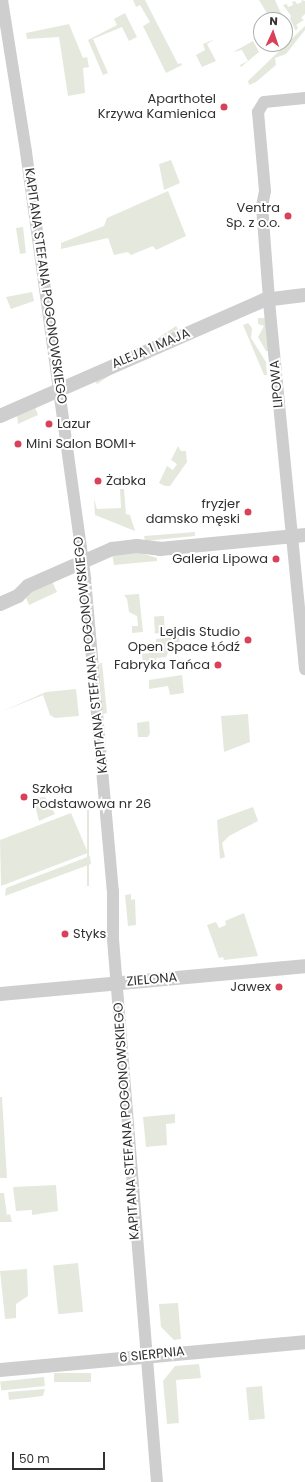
<!DOCTYPE html>
<meta charset="utf-8">
<style>
body{margin:0}
#map{position:relative;width:305px;height:1482px;overflow:hidden;background:#fff;font-family:Poppins,sans-serif}
div>[style]{position:absolute}
[style*='--x']{left:calc(var(--x)*1px);top:calc(var(--y)*1px);width:calc(var(--w)*1px);rotate:calc(var(--a)*1deg)}
.green>*{inset:0;background:#e5e9dd;transform-origin:0 0}
.minor>*{height:12px;margin:-6px;padding:0 6px;transform-origin:6px;border-radius:6px;background:#cecece}
.tertiary>*{height:14px;margin:-7px;padding:0 7px;transform-origin:7px;border-radius:7px;background:#cecece}
.dots>*{width:11px;height:11px;translate:-50% -50%;box-sizing:border-box;border:2px solid #fff;border-radius:50%}
span{translate:-50% -50%;white-space:nowrap;text-align:center;line-height:1.15;-webkit-text-stroke:4px #fff;paint-order:stroke}
.poi-label{font-size:13px;color:#313131}
.right{translate:-100% -50%;text-align:right}
.left{translate:0 -50%;text-align:left}
.street-label{font-size:13px;color:#313131}
.north{position:absolute;left:253px;top:12px;width:40px;height:40px;box-sizing:border-box;background:#fff;border:1px solid #adadad;border-radius:50%;rotate:3deg;font-size:11px;font-weight:700;line-height:16px;text-align:center;color:#313131}
.north::after{content:'';display:block;margin:auto;width:14px;height:18px;background:#d94159;clip-path:polygon(50% 0,100% 100%,50% 72%,0 100%)}
.scale{position:absolute;left:12px;top:1452px;width:93px;height:18px;box-sizing:border-box;border:2px solid #313131;border-top:0;padding-left:5px;font-size:12px;line-height:14px;white-space:nowrap;color:#313131;-webkit-text-stroke:3px #fff;paint-order:stroke}
</style>
<div id="map">
<div class="green">
<div style="clip-path:polygon(133px 0,145px 0,178px 64px,181px 63px,182px 65px,166px 73px,143px 26px,150px 22px,140px 5px,136px 7px)"></div>
<div style="clip-path:polygon(259px 0,275px 0,284px 20px,271px 20px)"></div>
<div style="clip-path:polygon(301px 0,305px 1px,305px 14px,301px 18px,304px 20px,296px 25px,298px 27px,296px 31px,290px 19px,291px 16px,283px 5px,287px 4px,288px 7px,293px 5px,292px 2px,295px 1px,297px 4px,302px 2px)"></div>
<div style="clip-path:polygon(125px 13px,137px 37px,129px 41px,122px 27px,93px 39px,108px 73px,103px 75px,88px 40px,117px 25px,114px 19px)"></div>
<div style="clip-path:polygon(69px 24px,83px 58px,87px 57px,89px 67px,83px 68px,85px 93px,68px 96px,59px 37px,27px 39px,26px 33px)"></div>
<div style="clip-path:polygon(305px 26px,305px 30px,286px 54px,275px 58px,276px 65px,256px 82px,249px 85px,248px 81px)"></div>
<div style="clip-path:polygon(215px 39px,207px 44px,216px 61px,202px 67px,196px 55px,205px 50px,203px 44px)"></div>
<div style="clip-path:polygon(253px 41px,259px 52px,241px 67px,240px 65px,248px 61px,242px 50px,233px 52px)"></div>
<div style="clip-path:polygon(171px 160px,180px 183px,164px 190px,159px 164px)"></div>
<div style="clip-path:polygon(168px 191px,186px 236px,156px 250px,153px 246px,131px 255px,128px 252px,114px 255px,108px 238px,61px 249px,61px 243px,104px 226px,107px 218px)"></div>
<div style="clip-path:polygon(23px 227px,26px 253px,20px 254px,16px 228px)"></div>
<div style="clip-path:polygon(32px 292px,34px 301px,11px 309px,6px 297px)"></div>
<div style="clip-path:polygon(258px 318px,266px 318px,269px 351px,266px 351px,258px 337px,264px 326px,258px 324px)"></div>
<div style="clip-path:polygon(248px 323px,252px 328px,251px 338px,266px 362px,267px 375px,264px 375px,243px 325px)"></div>
<div style="left:176px;top:326px;width:4px;height:98px;rotate:56deg"></div>
<div style="clip-path:polygon(35px 407px,38px 415px,18px 424px,17px 415px)"></div>
<div style="clip-path:polygon(178px 446px,181px 451px,186px 451px,187px 462px,170px 486px,165px 486px,159px 483px,167px 466px,173px 470px,177px 464px,171px 460px)"></div>
<div style="clip-path:polygon(120px 489px,124px 489px,126px 514px,130px 515px,135px 531px,95px 515px,94px 499px,97px 509px,121px 508px)"></div>
<div style="clip-path:polygon(195px 532px,195px 536px,145px 541px,144px 536px)"></div>
<div style="clip-path:polygon(138px 552px,157px 558px,157px 561px,114px 565px,112px 554px)"></div>
<div style="clip-path:polygon(52px 581px,57px 592px,29px 605px,26px 598px,32px 590px)"></div>
<div style="clip-path:polygon(139px 594px,143px 632px,132px 633px,132px 626px,138px 626px,137px 616px,129px 612px,127px 599px,124px 595px)"></div>
<div style="left:164px;top:616px;width:17px;height:10px;rotate:87deg"></div>
<div style="clip-path:polygon(179px 637px,180px 648px,170px 649px,166px 657px,157px 658px,151px 667px,143px 665px,142px 654px,157px 652px,156px 639px)"></div>
<div style="clip-path:polygon(99px 663px,102px 663px,107px 713px,103px 714px)"></div>
<div style="clip-path:polygon(182px 675px,184px 693px,170px 695px,168px 686px,149px 689px,149px 680px)"></div>
<div style="clip-path:polygon(76px 689px,79px 716px,55px 718px,50px 715px,43px 695px,1px 712px,46px 692px)"></div>
<div style="clip-path:polygon(248px 714px,250px 742px,224px 752px,221px 716px)"></div>
<div style="clip-path:polygon(149px 721px,150px 733px,148px 737px,138px 737px,137px 723px)"></div>
<div style="clip-path:polygon(45px 797px,55px 814px,39px 821px,33px 798px)"></div>
<div style="clip-path:polygon(253px 807px,258px 821px,229px 836px,222px 843px,225px 857px,220px 859px,217px 820px)"></div>
<div style="left:87px;top:810px;width:2px;height:76px"></div>
<div style="clip-path:polygon(71px 813px,88px 853px,1px 886px,0 840px)"></div>
<div style="clip-path:polygon(90px 856px,91px 864px,5px 896px,6px 888px)"></div>
<div style="clip-path:polygon(131px 894px,131px 900px,135px 899px,136px 925px,128px 926px,125px 895px)"></div>
<div style="clip-path:polygon(244px 913px,258px 956px,224px 960px,223px 957px,219px 958px,207px 925px,216px 922px,219px 928px,226px 925px,225px 921px)"></div>
<div style="clip-path:polygon(0 1097px,2px 1097px,7px 1178px,0 1178px)"></div>
<div style="clip-path:polygon(175px 1114px,175px 1123px,166px 1124px,167px 1145px,146px 1147px,143px 1117px)"></div>
<div style="clip-path:polygon(56px 1185px,58px 1211px,32px 1215px,32px 1210px,16px 1211px,13px 1187px)"></div>
<div style="clip-path:polygon(0 1193px,4px 1193px,7px 1215px,10px 1214px,12px 1222px,0 1222px)"></div>
<div style="left:78px;top:1263px;width:49px;height:25px;rotate:84deg"></div>
<div style="clip-path:polygon(27px 1269px,28px 1296px,16px 1304px,16px 1318px,5px 1319px,0 1271px)"></div>
<div style="clip-path:polygon(178px 1303px,181px 1339px,174px 1340px,161px 1327px,159px 1304px)"></div>
<div style="clip-path:polygon(199px 1364px,201px 1378px,176px 1380px,179px 1423px,167px 1424px,163px 1381px,175px 1366px)"></div>
<div style="left:91px;top:1373px;width:9px;height:37px;rotate:90deg"></div>
<div style="left:44px;top:1377px;width:9px;height:44px;rotate:84deg"></div>
<div style="left:262px;top:1386px;width:33px;height:16px;rotate:85deg"></div>
<div style="clip-path:polygon(45px 1389px,43px 1396px,9px 1400px,8px 1392px)"></div>
</div>
<div class="minor">
<div style="--x:2;--y:0;--w:154;--a:81"></div>
<div style="--x:26;--y:152;--w:431;--a:82.1"></div>
<div style="--x:85;--y:579;--w:313;--a:84.9"></div>
<div style="--x:113;--y:891;--w:48;--a:90"></div>
<div style="--x:113;--y:939;--w:545;--a:85.37"></div>
<div style="--x:305;--y:98;--w:41;--a:174.4"></div>
<div style="--x:264;--y:102;--w:12;--a:121"></div>
<div style="--x:258;--y:112;--w:79;--a:84.9"></div>
<div style="--x:265;--y:191;--w:15;--a:101"></div>
<div style="--x:262;--y:206;--w:106;--a:85.7"></div>
<div style="--x:270;--y:312;--w:359;--a:84.4"></div>
</div>
<div class="tertiary">
<div style="--x:0;--y:416;--w:288;--a:-23.7"></div>
<div style="--x:264;--y:300;--w:41;--a:-7"></div>
<div style="--x:0;--y:604;--w:20;--a:-24"></div>
<div style="--x:18;--y:596;--w:14;--a:-45"></div>
<div style="--x:28;--y:586;--w:92;--a:-23.8"></div>
<div style="--x:112;--y:549;--w:25;--a:-7"></div>
<div style="--x:137;--y:546;--w:23;--a:7"></div>
<div style="--x:160;--y:549;--w:146;--a:-5.5"></div>
<div style="--x:0;--y:994;--w:306;--a:-5.2"></div>
<div style="--x:0;--y:1370;--w:306;--a:-5.2"></div>
</div>
<div class="dots">
<div style="left:224px;top:107px;background:#d94159"></div>
<div style="left:288px;top:216px;background:#d94159"></div>
<div style="left:49px;top:424px;background:#d94159"></div>
<div style="left:18px;top:444px;background:#d94159"></div>
<div style="left:98px;top:481px;background:#d94159"></div>
<div style="left:248px;top:512px;background:#d94159"></div>
<div style="left:276px;top:559px;background:#d94159"></div>
<div style="left:248px;top:640px;background:#d94159"></div>
<div style="left:218px;top:665px;background:#d94159"></div>
<div style="left:24px;top:797px;background:#d94159"></div>
<div style="left:65px;top:934px;background:#d94159"></div>
<div style="left:279px;top:987px;background:#d94159"></div>
</div>
<div class="poi-label">
<span class="right" style="left:216px;top:107px">Aparthotel<br>Krzywa Kamienica</span>
<span class="right" style="left:280px;top:216px">Ventra<br>Sp. z o.o.</span>
<span class="left" style="left:57px;top:424px">Lazur</span>
<span class="left" style="left:26px;top:444px">Mini Salon BOMI+</span>
<span class="left" style="left:106px;top:481px">Żabka</span>
<span class="right" style="left:240px;top:512px">fryzjer<br>damsko męski</span>
<span class="right" style="left:268px;top:559px">Galeria Lipowa</span>
<span class="right" style="left:240px;top:640px">Lejdis Studio<br>Open Space Łódź</span>
<span class="right" style="left:210px;top:665px">Fabryka Tańca</span>
<span class="left" style="left:32px;top:797px">Szkoła<br>Podstawowa nr 26</span>
<span class="left" style="left:73px;top:934px">Styks</span>
<span class="right" style="left:271px;top:987px">Jawex</span>
</div>
<div class="street-label">
<span style="left:45px;top:286px;rotate:82deg">KAPITANA STEFANA POGONOWSKIEGO</span>
<span style="left:151px;top:349px;rotate:-23deg">ALEJA 1 MAJA</span>
<span style="left:277px;top:384px;rotate:-95deg">LIPOWA</span>
<span style="left:91px;top:655px;rotate:-96deg">KAPITANA STEFANA POGONOWSKIEGO</span>
<span style="left:152px;top:980px;rotate:-5deg">ZIELONA</span>
<span style="left:127px;top:1121px;rotate:-94deg">KAPITANA STEFANA POGONOWSKIEGO</span>
<span style="left:152px;top:1355px;rotate:-6deg">6 SIERPNIA</span>
</div>
<div class="north">N</div>
<div class="scale">50 m</div>
</div>
